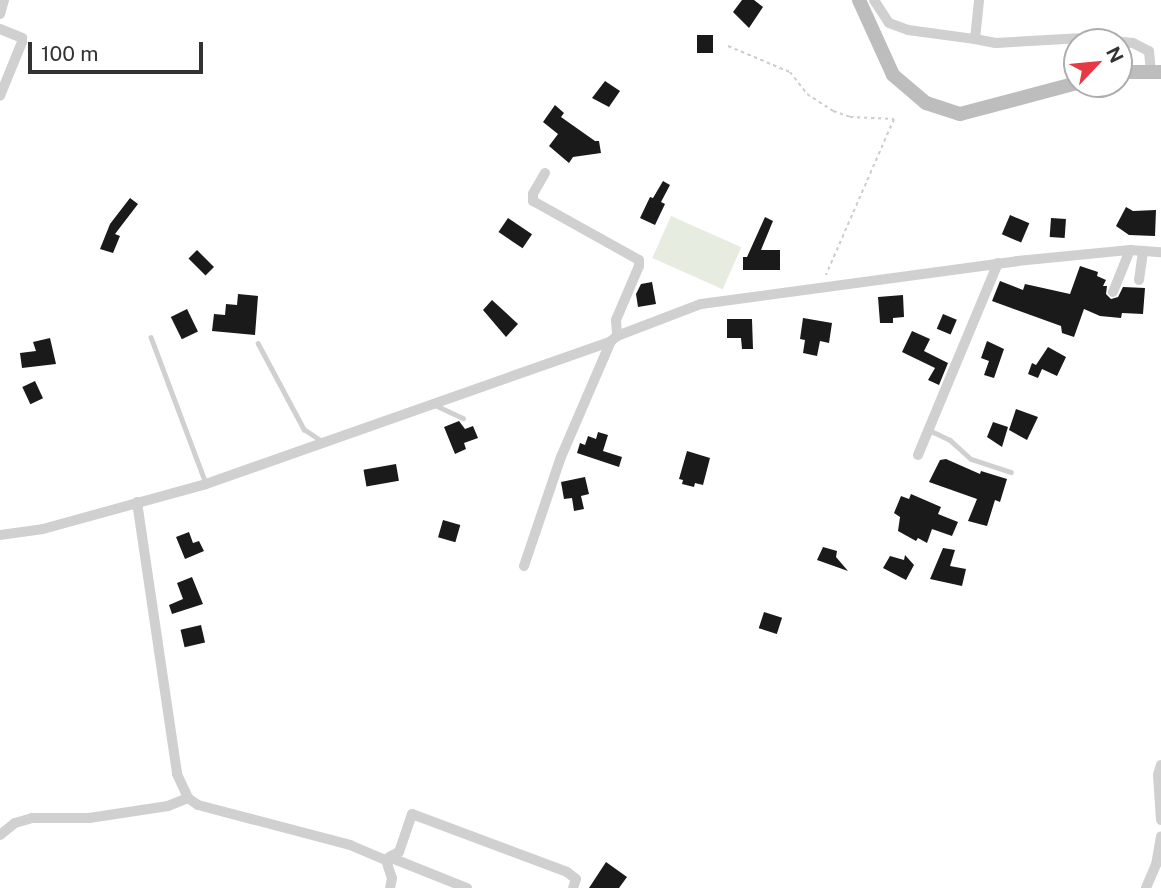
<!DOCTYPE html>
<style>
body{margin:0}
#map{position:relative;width:1161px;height:888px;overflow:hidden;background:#fff;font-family:"Public Sans",sans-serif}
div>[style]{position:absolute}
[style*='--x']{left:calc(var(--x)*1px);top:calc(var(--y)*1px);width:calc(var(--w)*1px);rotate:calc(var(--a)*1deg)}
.green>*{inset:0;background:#e6ecdf;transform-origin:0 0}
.building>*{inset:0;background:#1a1a1a;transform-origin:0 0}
.path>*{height:2px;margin-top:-1px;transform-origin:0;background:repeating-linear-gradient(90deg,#cdcdcd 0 3.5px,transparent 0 7px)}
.lane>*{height:4.5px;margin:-2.25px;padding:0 2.25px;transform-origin:2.25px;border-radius:2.25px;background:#d0d0d0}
.street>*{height:10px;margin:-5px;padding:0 5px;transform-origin:5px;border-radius:5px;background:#d0d0d0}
.secondary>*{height:14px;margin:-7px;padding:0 7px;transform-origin:7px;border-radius:7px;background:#bdbdbd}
span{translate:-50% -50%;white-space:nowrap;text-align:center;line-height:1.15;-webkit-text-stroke:7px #fff;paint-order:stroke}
.north{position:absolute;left:1063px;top:28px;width:70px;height:70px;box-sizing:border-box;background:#fff;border:2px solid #adadad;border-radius:50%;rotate:64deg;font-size:19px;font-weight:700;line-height:28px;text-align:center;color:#333}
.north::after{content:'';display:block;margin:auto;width:24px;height:32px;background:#e63946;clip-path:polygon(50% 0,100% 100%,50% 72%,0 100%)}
.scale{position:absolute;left:28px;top:42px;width:175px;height:32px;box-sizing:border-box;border:4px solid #333;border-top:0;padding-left:9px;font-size:21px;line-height:24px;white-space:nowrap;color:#333;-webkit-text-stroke:5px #fff;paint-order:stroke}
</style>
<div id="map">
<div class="green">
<div style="left:671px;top:216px;width:77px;height:46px;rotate:24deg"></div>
</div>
<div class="building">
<div style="clip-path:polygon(742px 0,754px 0,763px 7px,749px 28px,733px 12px)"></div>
<div style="left:697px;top:35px;width:16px;height:18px"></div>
<div style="clip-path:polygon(605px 81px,620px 91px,609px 107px,592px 98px)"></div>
<div style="clip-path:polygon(555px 105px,564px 113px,561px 117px,595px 141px,599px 141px,601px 153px,573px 157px,569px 163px,549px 146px,558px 134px,543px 122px)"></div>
<div style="clip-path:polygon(663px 181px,670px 185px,661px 202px,665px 204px,655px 225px,640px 218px,650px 197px,653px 198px)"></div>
<div style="clip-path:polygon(130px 198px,138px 204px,115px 234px,120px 236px,113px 253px,100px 249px,110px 224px)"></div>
<div style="clip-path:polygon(1126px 207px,1133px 211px,1156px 210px,1155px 236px,1129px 235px,1116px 226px)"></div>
<div style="left:1010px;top:215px;width:21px;height:21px;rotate:23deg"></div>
<div style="clip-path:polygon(765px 217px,773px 221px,761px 250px,780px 250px,780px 270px,743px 270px,743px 257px,747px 257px)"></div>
<div style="left:508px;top:218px;width:29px;height:17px;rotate:34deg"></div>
<div style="left:1051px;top:218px;width:15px;height:19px;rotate:4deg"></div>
<div style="left:197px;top:250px;width:24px;height:12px;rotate:45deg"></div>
<div style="clip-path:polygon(1080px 266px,1098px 272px,1097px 276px,1106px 280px,1103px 286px,1107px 286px,1106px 294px,1111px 299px,1118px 297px,1123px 287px,1145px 288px,1143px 314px,1122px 313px,1121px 318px,1100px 316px,1084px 309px,1074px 337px,1062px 333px,1061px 326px,992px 301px,1000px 281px,1023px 290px,1025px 284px,1070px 294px)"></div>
<div style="clip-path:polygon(652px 282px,656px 304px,638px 307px,636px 294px,641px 284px)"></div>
<div style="clip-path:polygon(238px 294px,258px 296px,255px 335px,212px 331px,214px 314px,225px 315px,226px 304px,237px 305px)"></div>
<div style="clip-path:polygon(903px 295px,904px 317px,893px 318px,893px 323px,880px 323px,878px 297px)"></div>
<div style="clip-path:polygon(492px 300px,518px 324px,506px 337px,483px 310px)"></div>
<div style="left:187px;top:309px;width:25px;height:18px;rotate:64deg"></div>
<div style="left:943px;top:314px;width:15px;height:16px;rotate:23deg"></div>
<div style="clip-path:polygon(803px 318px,832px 323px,829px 343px,820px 341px,817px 356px,803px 353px,805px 340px,800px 339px)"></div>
<div style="clip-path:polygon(727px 319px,752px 319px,753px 349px,742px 349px,741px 338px,727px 338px)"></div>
<div style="clip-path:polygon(912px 331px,930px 339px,924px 351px,948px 363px,939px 385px,928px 380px,935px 368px,902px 352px)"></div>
<div style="clip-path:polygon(50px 338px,56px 364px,22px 368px,20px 353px,36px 351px,33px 342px)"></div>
<div style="clip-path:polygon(987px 341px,1004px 349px,994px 378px,984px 375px,989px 361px,981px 358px)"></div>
<div style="clip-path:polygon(1048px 347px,1066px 357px,1057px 376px,1042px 369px,1038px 378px,1028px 374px,1032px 363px,1036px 365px)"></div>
<div style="left:35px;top:381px;width:19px;height:14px;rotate:65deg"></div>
<div style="clip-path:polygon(1016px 409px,1038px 417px,1027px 440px,1009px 430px)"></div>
<div style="clip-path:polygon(459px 421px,465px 429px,473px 426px,478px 438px,464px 443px,466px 449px,455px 454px,444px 427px)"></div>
<div style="clip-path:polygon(993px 422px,1008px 427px,1002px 447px,987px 437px)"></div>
<div style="clip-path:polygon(598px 432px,608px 435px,603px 451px,622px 457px,619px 467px,577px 453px,580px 443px,585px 445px,588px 436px,596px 439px)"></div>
<div style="clip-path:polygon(687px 451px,710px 458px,703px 485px,695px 483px,694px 487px,682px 484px,683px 480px,679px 479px)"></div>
<div style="clip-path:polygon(946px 459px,980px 474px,981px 471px,1007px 479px,1000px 502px,995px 500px,987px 526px,968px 521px,977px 499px,929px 482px,940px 460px)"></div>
<div style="left:396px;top:464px;width:17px;height:33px;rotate:80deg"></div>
<div style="clip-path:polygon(585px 477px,589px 494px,581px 496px,584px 509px,574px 511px,572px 498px,564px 499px,561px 482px)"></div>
<div style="clip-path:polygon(911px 494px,941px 507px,938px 514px,958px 522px,952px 536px,932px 529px,927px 543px,918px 538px,916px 541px,898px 531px,900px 517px,894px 513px,901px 496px,909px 499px)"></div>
<div style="left:443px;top:520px;width:18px;height:18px;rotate:16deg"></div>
<div style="clip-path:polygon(189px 532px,193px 543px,199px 541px,204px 551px,185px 559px,176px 537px)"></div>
<div style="clip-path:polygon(823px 547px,837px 551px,836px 557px,848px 571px,817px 560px)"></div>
<div style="clip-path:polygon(943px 548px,955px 550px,950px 566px,966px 569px,962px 586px,930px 579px)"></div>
<div style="clip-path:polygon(905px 555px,914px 565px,906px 580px,883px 568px,890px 556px,904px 560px)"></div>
<div style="clip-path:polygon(192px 577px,203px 604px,172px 614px,169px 605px,183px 599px,177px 583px)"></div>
<div style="left:764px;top:612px;width:19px;height:17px;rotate:18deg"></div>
<div style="left:201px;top:625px;width:18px;height:21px;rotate:77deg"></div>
<div style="clip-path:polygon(606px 862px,627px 877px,619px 888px,589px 888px)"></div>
</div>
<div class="path">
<div style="--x:728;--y:46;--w:67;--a:22.8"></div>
<div style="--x:790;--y:72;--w:28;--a:52"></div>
<div style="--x:807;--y:94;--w:31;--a:33"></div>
<div style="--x:833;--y:111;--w:18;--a:19"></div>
<div style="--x:850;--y:117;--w:44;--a:2.6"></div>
<div style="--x:894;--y:119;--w:170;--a:113.6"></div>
</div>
<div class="lane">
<div style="--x:151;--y:337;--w:156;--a:69.4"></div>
<div style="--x:258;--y:343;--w:98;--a:61.9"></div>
<div style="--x:304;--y:429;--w:22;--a:34"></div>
<div style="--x:435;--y:405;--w:31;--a:25"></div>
<div style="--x:929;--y:430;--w:23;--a:25"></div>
<div style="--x:950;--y:440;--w:28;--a:42"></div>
<div style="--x:971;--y:459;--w:42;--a:18"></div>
</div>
<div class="street">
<div style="--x:874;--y:0;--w:27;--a:57"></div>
<div style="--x:889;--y:23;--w:20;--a:20"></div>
<div style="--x:908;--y:30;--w:68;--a:7.7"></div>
<div style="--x:975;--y:39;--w:39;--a:-84"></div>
<div style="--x:0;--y:14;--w:15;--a:-74"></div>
<div style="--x:0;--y:29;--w:24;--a:22"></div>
<div style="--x:22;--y:38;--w:4;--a:90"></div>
<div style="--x:22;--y:42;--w:58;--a:112.2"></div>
<div style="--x:975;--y:39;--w:21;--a:11"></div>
<div style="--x:996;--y:43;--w:87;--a:-3.3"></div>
<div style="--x:1083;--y:38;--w:50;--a:5.7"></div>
<div style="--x:1133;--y:43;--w:18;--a:27"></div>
<div style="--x:1149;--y:51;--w:21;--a:85"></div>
<div style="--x:545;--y:173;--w:24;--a:120"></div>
<div style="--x:533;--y:194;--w:7;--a:90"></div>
<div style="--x:533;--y:201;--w:121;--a:29.1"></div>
<div style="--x:639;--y:260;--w:6;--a:90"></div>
<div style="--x:639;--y:266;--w:59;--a:113.1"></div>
<div style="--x:616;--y:320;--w:16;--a:86"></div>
<div style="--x:1139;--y:280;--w:28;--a:-82"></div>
<div style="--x:1113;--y:292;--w:45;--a:-68"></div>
<div style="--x:918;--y:455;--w:208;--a:-67.4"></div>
<div style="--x:137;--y:502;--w:275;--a:81.6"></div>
<div style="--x:177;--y:774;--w:26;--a:65"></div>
<div style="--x:188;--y:798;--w:12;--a:35"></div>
<div style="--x:198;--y:805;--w:157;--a:14.7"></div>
<div style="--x:350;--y:845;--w:39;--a:23"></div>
<div style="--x:386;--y:860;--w:19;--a:72"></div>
<div style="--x:392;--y:878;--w:10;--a:101"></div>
<div style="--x:0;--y:535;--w:43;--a:-7.9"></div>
<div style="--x:43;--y:529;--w:169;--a:-15.4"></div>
<div style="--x:206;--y:484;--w:430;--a:-19.4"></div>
<div style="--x:611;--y:341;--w:8;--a:-40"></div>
<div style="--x:617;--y:336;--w:90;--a:-20.9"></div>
<div style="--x:701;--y:304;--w:319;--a:-7.7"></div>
<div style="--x:1017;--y:261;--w:114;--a:-5.6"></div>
<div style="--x:1130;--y:250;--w:31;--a:4"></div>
<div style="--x:524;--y:566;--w:115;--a:-71.3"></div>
<div style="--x:561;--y:457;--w:126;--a:-66.7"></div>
<div style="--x:1161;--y:765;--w:10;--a:107"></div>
<div style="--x:1158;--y:775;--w:45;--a:86.2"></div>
<div style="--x:0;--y:835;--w:19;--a:-39"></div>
<div style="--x:15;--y:823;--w:18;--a:-16"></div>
<div style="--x:32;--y:818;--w:57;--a:0"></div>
<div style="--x:89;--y:818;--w:80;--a:-8.6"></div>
<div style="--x:168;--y:806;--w:22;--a:-22"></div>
<div style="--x:391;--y:856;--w:9;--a:-27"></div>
<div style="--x:399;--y:852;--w:40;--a:-71.1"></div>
<div style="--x:412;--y:814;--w:165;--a:20.5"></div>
<div style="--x:567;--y:872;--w:11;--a:38"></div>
<div style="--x:576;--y:879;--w:9;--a:108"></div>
<div style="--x:389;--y:857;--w:84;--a:21.7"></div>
<div style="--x:1146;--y:888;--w:25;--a:-67"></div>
<div style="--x:1156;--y:865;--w:29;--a:-80"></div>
</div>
<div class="secondary">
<div style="--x:859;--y:0;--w:82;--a:65.6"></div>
<div style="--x:893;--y:75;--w:43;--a:40.3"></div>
<div style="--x:926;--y:103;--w:36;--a:18"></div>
<div style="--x:960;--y:114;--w:121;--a:-14.8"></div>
<div style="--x:1119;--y:72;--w:42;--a:0"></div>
</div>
<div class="north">N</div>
<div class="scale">100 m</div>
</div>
